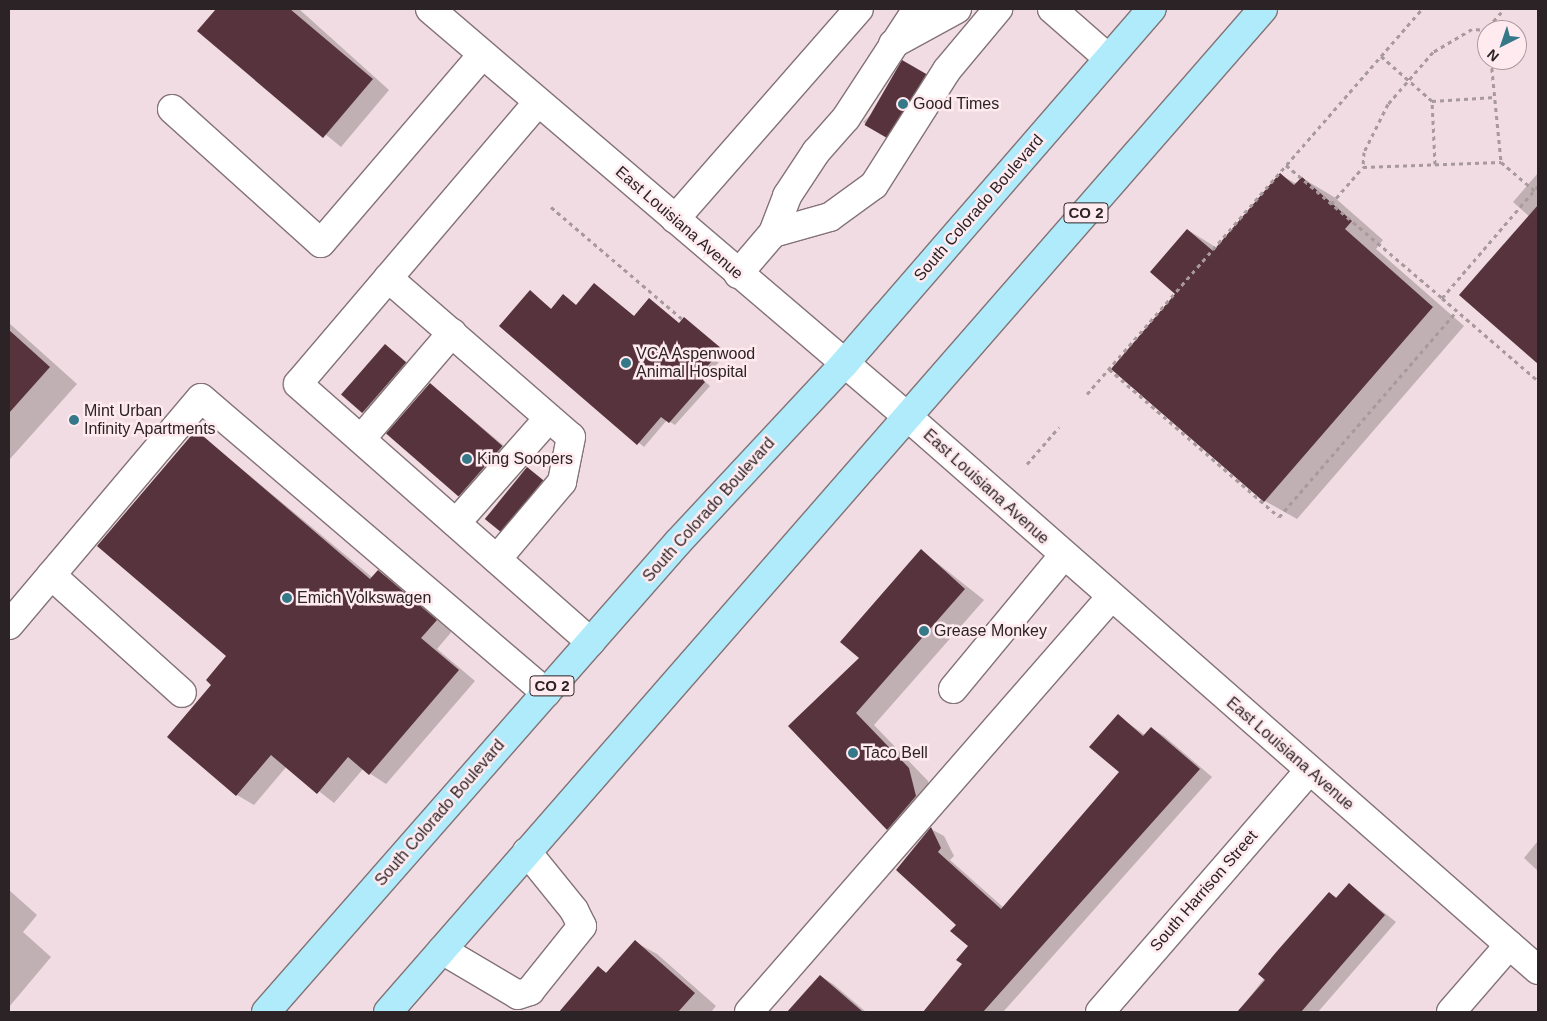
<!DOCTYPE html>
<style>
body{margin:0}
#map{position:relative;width:1547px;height:1021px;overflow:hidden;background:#f0dce2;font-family:Helvetica,sans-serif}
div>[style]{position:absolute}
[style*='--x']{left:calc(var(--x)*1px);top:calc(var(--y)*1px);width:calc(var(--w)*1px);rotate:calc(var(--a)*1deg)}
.shadow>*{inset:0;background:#0003;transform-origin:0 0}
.building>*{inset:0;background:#56333d;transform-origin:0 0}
.path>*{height:3px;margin-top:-1.5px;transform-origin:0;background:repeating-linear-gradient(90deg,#a8999d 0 4px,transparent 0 8px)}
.roads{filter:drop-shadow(1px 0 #847377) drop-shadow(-1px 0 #847377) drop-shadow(0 1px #847377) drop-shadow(0 -1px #847377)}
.minor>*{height:28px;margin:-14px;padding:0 14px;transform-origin:14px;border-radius:14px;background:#fff}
.major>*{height:28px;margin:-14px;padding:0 14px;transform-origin:14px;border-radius:14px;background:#afebfb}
.dots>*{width:14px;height:14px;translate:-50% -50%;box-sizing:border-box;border:2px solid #feeaef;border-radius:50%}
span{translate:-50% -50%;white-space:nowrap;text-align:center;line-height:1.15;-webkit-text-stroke:5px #feeaef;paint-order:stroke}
.shield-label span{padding:1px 4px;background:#feeaef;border:1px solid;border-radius:4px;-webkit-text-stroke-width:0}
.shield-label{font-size:15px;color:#2b2325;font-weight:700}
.poi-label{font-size:16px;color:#2b2325}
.left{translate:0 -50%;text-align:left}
.street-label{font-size:16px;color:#2b2325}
.frame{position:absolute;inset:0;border:10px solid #2b2325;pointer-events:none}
.north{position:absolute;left:1477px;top:20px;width:50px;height:50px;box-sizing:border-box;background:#feeaef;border:1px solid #aa9a9e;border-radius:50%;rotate:221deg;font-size:14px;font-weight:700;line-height:20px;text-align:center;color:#2b2325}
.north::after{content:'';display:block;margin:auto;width:18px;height:22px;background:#357888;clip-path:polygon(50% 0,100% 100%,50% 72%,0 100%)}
</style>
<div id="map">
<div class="shadow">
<div style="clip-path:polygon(218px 9px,299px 9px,389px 90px,341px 147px,199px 31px)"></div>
<div style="clip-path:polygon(920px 71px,942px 85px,903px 146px,863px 122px)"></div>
<div style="clip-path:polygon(1538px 173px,1538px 363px,1461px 295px,1530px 217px,1513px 202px)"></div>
<div style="clip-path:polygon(1280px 175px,1297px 184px,1302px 178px,1334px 197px,1383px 240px,1376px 249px,1464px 326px,1297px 519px,1265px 501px,1177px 294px,1188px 230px,1217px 248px)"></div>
<div style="clip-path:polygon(595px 285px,635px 317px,680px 324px,685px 319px,727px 353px,703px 380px,710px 386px,675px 425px,667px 420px,644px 447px,500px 326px,530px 292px,552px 309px,564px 296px,577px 306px)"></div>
<div style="clip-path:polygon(9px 323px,77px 384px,9px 460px)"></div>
<div style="left:385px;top:345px;width:33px;height:65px;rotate:39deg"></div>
<div style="clip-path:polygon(430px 384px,509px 450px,465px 499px,459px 495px)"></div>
<div style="clip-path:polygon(196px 431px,373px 578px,378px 572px,395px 581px,453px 630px,437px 649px,475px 681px,386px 784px,363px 769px,334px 803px,287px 766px,254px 805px,237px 795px,213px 685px,227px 656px)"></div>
<div style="clip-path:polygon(527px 468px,548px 484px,506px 534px,500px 531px)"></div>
<div style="clip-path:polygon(922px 551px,984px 600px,874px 725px,928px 781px,935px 808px,907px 840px,887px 829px,789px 726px,860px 658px)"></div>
<div style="clip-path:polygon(1118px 716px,1145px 735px,1151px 728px,1164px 736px,1212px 777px,1003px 1012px,924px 1012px,963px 964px,970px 946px,958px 924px,931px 829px,944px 836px,954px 856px,950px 860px,1004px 908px,1121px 772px)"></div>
<div style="clip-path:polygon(1538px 841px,1538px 871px,1524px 858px)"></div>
<div style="clip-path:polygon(1349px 885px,1396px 922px,1318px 1012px,1238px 1012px,1330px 894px,1338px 898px)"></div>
<div style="clip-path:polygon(9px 890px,37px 915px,23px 932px,51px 957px,9px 1007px)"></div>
<div style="clip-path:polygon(635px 942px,657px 954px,716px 1006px,711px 1012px,574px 1012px,598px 968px,608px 973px)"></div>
<div style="clip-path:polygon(820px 976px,833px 984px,866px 1012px,789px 1012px)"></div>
</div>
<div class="building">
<div style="clip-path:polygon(216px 9px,290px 9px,373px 79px,323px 138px,197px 31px)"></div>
<div style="left:902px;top:60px;width:28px;height:75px;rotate:30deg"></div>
<div style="clip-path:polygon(1280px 173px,1294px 185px,1302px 177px,1352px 221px,1345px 229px,1433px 307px,1264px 502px,1111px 369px,1175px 294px,1150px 272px,1187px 229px,1213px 251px)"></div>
<div style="clip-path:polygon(1538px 205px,1538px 364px,1459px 295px)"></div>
<div style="clip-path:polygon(594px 283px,634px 316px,649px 298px,679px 323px,684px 317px,722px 349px,699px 376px,705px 382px,669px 423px,661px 417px,637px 445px,499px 326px,530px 290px,551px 309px,563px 294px,576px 305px)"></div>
<div style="clip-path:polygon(9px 330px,50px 367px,9px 413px)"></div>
<div style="left:385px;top:344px;width:28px;height:67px;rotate:41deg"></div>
<div style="left:430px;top:383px;width:96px;height:67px;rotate:41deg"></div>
<div style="clip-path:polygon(196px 430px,370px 579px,378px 570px,437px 620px,421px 638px,459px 670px,369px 775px,348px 757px,317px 794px,271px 755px,236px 796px,167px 737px,211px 685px,206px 680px,226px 656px,97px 546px)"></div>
<div style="left:527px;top:467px;width:21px;height:67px;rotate:39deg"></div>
<div style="clip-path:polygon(921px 549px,965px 589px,856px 713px,909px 768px,916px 796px,887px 830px,788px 726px,859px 658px,840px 642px)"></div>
<div style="clip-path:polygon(1118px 714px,1143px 736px,1151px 727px,1200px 769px,983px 1012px,923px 1012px,962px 964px,956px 960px,968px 946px,950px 931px,956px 925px,896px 870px,931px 827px,941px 848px,938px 852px,1001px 909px,1119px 772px,1089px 747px)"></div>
<div style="clip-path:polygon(1349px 883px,1385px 915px,1301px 1012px,1237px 1012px,1265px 980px,1258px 974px,1278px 950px,1329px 892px,1336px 898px)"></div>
<div style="clip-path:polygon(635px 940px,695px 993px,678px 1012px,559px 1012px,598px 966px,606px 973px)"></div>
<div style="clip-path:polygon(820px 975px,863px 1012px,787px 1012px)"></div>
</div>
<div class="path">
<div style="--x:1488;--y:27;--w:24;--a:-48"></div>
<div style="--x:1488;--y:30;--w:16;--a:-176"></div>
<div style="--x:1472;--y:29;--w:45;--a:149.5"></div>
<div style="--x:1433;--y:52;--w:69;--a:130.9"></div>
<div style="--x:1388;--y:104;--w:54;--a:116.6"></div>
<div style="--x:1364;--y:152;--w:15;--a:94"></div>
<div style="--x:1363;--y:167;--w:138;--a:-2.1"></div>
<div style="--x:1501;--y:162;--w:45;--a:40.5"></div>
<div style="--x:1381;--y:56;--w:68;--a:41.4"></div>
<div style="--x:1491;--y:60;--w:102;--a:84.4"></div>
<div style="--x:1435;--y:164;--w:63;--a:-92.7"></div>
<div style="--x:1432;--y:101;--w:63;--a:-3.6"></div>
<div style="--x:1286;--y:165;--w:205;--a:40.4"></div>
<div style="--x:1442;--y:298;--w:148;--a:-49.4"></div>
<div style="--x:1331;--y:204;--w:49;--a:-49.1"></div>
<div style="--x:551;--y:207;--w:172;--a:40.5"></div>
<div style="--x:1442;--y:298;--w:127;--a:40.8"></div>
<div style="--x:1109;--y:369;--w:225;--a:41"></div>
<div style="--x:1279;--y:517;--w:272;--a:-49.2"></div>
<div style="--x:1087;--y:394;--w:510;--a:-48.97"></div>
<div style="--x:1027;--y:464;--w:49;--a:-49.1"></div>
</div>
<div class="roads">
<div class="minor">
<div style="--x:430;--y:9;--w:630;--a:40.49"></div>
<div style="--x:909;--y:418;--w:837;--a:41.27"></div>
<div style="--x:1052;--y:9;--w:74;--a:41.2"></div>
<div style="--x:893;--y:44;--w:73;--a:-28.7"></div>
<div style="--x:538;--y:102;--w:370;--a:130.4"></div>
<div style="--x:298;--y:384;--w:390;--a:41.4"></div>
<div style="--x:172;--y:109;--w:200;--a:42"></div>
<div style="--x:321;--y:243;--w:248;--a:-49.4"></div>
<div style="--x:675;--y:219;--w:279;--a:-48.8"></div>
<div style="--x:773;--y:233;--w:59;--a:-15.7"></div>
<div style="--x:830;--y:217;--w:54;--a:-36"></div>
<div style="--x:874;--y:185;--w:136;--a:-57.6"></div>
<div style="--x:947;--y:70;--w:80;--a:-50.1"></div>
<div style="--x:738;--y:274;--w:54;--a:-49.5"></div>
<div style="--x:773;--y:233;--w:40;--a:-69"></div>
<div style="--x:787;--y:196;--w:53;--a:-56.6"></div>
<div style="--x:816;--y:152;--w:45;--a:-48.6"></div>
<div style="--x:846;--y:118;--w:130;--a:-56.9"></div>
<div style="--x:388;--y:278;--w:242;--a:41"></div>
<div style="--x:571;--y:437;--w:46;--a:101.3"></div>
<div style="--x:562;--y:482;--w:101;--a:130.2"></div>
<div style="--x:361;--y:439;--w:140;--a:-49.4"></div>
<div style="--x:456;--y:523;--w:140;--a:-48.5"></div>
<div style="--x:51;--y:575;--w:176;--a:42"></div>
<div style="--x:9;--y:625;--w:297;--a:-49.8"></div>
<div style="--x:201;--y:398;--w:454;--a:40.5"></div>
<div style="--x:953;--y:689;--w:173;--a:-50.4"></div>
<div style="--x:442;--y:950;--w:88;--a:30.6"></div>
<div style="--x:518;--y:995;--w:13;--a:-18"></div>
<div style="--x:530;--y:991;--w:83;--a:-51.3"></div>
<div style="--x:582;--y:926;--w:18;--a:-117"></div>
<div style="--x:574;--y:910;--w:75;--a:-129"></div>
<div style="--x:749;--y:1012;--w:549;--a:-48.91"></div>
<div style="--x:1100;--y:1012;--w:319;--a:-49.1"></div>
<div style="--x:1451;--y:1012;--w:89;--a:-49.1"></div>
</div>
<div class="major">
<div style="--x:266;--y:1012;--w:626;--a:-48.75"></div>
<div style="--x:679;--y:541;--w:242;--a:-47"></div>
<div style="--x:844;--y:364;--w:470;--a:-49.1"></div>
<div style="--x:388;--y:1012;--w:1331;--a:-48.9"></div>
</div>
</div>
<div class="dots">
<div style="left:903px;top:104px;background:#357888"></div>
<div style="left:626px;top:363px;background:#357888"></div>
<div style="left:74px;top:420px;background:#357888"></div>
<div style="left:467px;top:459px;background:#357888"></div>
<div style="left:287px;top:598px;background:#357888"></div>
<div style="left:924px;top:631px;background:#357888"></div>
<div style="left:853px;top:753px;background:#357888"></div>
</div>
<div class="shield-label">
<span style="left:1086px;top:213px">CO 2</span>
<span style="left:552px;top:686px">CO 2</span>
</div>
<div class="poi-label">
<span class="left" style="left:913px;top:104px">Good Times</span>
<span class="left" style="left:636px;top:363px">VCA Aspenwood<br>Animal Hospital</span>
<span class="left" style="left:84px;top:420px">Mint Urban<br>Infinity Apartments</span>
<span class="left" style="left:477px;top:459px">King Soopers</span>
<span class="left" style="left:297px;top:598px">Emich Volkswagen</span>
<span class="left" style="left:934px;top:631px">Grease Monkey</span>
<span class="left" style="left:863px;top:753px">Taco Bell</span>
</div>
<div class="street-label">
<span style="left:979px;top:208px;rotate:-49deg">South Colorado Boulevard</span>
<span style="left:679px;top:223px;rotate:41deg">East Louisiana Avenue</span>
<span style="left:986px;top:487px;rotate:42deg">East Louisiana Avenue</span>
<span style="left:709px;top:510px;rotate:-48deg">South Colorado Boulevard</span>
<span style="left:1290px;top:754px;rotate:41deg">East Louisiana Avenue</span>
<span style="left:440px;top:813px;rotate:-49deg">South Colorado Boulevard</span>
<span style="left:1204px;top:891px;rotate:-49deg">South Harrison Street</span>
</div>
<div class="frame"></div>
<div class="north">N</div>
</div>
